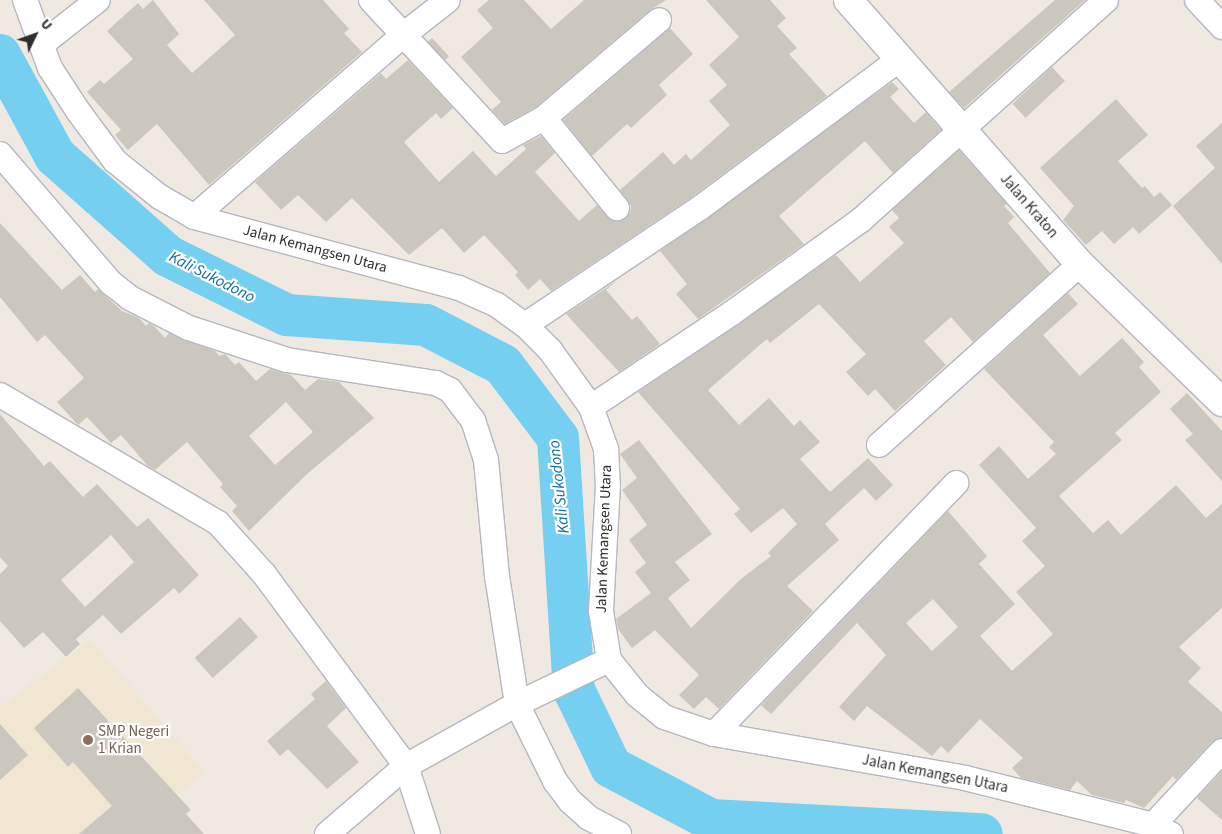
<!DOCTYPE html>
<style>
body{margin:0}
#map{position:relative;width:1222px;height:834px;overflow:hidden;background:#efe9e1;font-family:"Source Sans 3",sans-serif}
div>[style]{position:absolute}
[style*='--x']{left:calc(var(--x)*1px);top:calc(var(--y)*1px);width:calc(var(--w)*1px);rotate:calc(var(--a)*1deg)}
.education>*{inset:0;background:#f0e6d1}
.river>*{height:42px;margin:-21px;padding:0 21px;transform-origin:21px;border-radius:21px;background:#75cff0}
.building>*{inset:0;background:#cbc7bf;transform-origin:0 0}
.roads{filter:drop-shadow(1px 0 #b4b7c1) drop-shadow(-1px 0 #b4b7c1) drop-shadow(0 1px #b4b7c1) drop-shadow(0 -1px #b4b7c1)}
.minor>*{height:24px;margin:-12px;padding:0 12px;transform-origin:12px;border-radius:12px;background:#fff}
.tertiary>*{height:28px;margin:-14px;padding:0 14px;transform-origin:14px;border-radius:14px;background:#fff}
.dots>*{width:14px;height:14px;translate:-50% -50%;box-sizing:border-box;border:2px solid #fff;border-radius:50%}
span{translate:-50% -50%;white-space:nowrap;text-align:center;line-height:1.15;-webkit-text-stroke:4.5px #fff;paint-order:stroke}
.street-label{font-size:15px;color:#2e2e2e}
.education-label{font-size:15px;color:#785e54}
.left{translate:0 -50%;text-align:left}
.water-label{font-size:16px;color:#0d6fa3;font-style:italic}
.north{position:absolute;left:10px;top:10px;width:50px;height:50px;-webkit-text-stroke:4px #fff;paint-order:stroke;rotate:48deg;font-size:14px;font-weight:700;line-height:20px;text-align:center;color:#2e2e2e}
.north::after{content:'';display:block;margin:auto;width:18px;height:22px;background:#2e2e2e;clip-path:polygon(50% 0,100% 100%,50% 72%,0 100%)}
</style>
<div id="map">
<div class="education">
<div style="clip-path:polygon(91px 640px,204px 772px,133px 834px,0 834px,0 707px)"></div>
</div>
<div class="river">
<div style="--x:0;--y:55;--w:115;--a:61.4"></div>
<div style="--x:55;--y:156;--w:151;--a:41.5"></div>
<div style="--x:168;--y:256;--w:133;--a:26.4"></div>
<div style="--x:287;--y:315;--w:139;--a:4.1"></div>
<div style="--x:426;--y:325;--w:87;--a:27.5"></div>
<div style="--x:503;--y:365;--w:91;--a:53"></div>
<div style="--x:558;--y:438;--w:253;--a:86.4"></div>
<div style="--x:574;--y:690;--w:85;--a:64.3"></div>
<div style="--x:611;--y:767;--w:113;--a:27.9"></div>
<div style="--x:711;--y:820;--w:271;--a:3"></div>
</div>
<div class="building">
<div style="clip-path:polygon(153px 0,179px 34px,167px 45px,192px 73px,235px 35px,204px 0,323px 0,349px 29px,344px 33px,362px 52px,209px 185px,157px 124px,128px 150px,115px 135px,121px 130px,87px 92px,100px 80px,104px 84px,133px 59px,107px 31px,138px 3px,143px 9px)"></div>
<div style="clip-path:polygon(489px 0,524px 0,551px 29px,584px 0,666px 0,650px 10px,536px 107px,505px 124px,492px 110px,501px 102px,461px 57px,493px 28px,477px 10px)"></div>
<div style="clip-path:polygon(706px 0,770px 0,786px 18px,777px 26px,797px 48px,789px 54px,827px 96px,692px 197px,551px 291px,540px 279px,528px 290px,515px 275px,518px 272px,484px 235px,464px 253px,442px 228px,409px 255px,352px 198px,326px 222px,298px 195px,281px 210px,255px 182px,381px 73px,386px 79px,408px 60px,453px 108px,441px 119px,436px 113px,404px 142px,439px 182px,473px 151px,496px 176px,526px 149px,523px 145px,541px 136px,555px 153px,535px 172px,579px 221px,597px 205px,612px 221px,620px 221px,630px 213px,631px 206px,620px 190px,663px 152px,674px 165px,686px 154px,691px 160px,730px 125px,709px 101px,727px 85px,709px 65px,739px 37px)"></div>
<div style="clip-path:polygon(1055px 0,1085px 0,964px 108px,949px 92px)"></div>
<div style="clip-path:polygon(670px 28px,693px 54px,659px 85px,667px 95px,631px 128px,627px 124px,592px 156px,563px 120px)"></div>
<div style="left:432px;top:38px;width:25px;height:6px;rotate:47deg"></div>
<div style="left:1052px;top:67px;width:19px;height:54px;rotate:47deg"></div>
<div style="clip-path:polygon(892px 82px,899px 89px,890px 97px,914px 123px,926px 112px,941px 130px,893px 173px,865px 141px,779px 216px,804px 244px,698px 319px,676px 294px,687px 284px,660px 251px)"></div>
<div style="clip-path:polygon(1116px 99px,1148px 135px,1118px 161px,1142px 188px,1145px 186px,1154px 197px,1160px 192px,1172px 205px,1139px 234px,1133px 227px,1114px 244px,1102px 231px,1086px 245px,1063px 220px,1074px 206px,1040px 168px)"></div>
<div style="clip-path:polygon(1222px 123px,1222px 264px,1173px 206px,1215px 168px,1196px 146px)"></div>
<div style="clip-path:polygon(959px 150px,1007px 204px,1004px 206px,1014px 217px,1008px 223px,1050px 273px,973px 342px,951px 317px,924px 341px,946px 365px,895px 411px,875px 389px,868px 396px,846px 372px,866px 354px,819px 304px,770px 343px,767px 339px,708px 390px,739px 425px,769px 398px,794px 426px,800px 420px,820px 442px,800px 459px,830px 492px,868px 458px,893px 485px,876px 501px,864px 488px,825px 524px,839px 540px,787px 586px,813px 611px,719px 709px,706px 697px,694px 709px,679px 695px,699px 675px,655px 630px,632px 648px,618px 629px,616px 619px,651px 593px,635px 572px,646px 563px,629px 540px,647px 525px,622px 490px,637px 478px,620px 454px,639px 440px,712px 534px,675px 562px,690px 580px,668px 598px,691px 628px,741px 579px,771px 556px,768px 553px,797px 524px,783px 508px,751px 533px,734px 514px,740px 509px,638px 392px,836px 255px,860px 282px,904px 243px,889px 227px,899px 218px,892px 210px)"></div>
<div style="clip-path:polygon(evenodd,0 223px,62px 290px,80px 275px,95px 292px,98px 289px,122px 311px,139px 318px,146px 326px,149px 323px,154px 326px,165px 338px,169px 333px,215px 351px,219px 356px,225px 354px,235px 365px,239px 362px,256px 381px,270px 369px,291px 375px,305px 390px,318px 379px,339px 382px,374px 418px,307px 474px,249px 531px,232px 511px,237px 506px,220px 487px,223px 484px,187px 442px,155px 470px,147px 465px,121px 435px,111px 443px,87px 417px,78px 425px,57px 402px,84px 378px,45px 335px,37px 342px,0 297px,0 223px,286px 402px,313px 432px,275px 465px,249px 436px,286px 402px)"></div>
<div style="clip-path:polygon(618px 280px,606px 290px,632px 320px,637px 316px,660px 344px,619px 372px,566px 314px)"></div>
<div style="clip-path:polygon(evenodd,1068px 293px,1078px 304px,1043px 335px,1080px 376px,1122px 338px,1144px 362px,1139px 367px,1161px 392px,1115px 433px,1122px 440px,1059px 496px,1093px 533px,1108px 520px,1121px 535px,1176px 485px,1206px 518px,1222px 504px,1222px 608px,1179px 647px,1201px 668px,1188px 682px,1222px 712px,1222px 738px,1212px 742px,1176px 780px,1173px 776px,1144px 808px,1126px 800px,1124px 803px,1092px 795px,1077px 781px,1070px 790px,1021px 778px,1012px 768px,1023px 758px,980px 719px,948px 753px,941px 746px,932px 756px,867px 706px,854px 721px,839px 707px,886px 655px,857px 623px,771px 714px,761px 705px,948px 511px,987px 556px,979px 564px,1015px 604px,980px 636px,1012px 671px,1053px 634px,1016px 592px,1045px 566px,1022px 541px,1036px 528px,979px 465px,999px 446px,1028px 479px,1056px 454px,1049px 447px,1054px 442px,984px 369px,1068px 293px,933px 599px,958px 627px,932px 651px,906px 623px,933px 599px)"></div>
<div style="clip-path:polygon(1187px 393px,1222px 431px,1222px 481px,1185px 440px,1193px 434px,1170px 409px)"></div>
<div style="clip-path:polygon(evenodd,0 414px,44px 466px,50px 461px,83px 497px,97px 484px,137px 527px,148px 518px,199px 575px,179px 594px,174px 588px,121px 634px,103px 615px,76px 639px,80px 644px,66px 657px,43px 632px,24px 648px,0 621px,0 574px,8px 566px,0 557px,0 414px,111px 535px,134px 562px,85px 607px,61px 580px,111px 535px)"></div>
<div style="left:240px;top:617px;width:27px;height:61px;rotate:48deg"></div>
<div style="clip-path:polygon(326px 681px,346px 708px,327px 726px,359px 762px,327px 789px,288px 749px,280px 756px,267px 741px,315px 699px,311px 694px)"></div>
<div style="clip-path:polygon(78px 688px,191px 810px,186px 814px,204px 834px,79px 834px,112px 806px,73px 762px,68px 767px,34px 728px)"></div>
<div style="clip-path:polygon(0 724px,28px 755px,0 780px)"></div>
<div style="clip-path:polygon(1222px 771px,1222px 820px,1197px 798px)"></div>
</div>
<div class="roads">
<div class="minor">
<div style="--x:25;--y:0;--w:72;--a:69.8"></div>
<div style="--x:50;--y:68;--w:51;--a:56.9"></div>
<div style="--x:78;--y:111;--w:62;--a:53.5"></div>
<div style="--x:115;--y:161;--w:58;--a:38.7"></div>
<div style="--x:160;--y:197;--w:39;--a:30"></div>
<div style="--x:194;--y:217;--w:274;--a:15"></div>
<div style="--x:459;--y:288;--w:42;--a:24.1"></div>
<div style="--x:497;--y:305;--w:34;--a:36"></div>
<div style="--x:525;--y:325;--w:35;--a:45"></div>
<div style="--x:550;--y:350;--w:70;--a:54.3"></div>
<div style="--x:591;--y:407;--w:45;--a:70.3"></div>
<div style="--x:606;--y:449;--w:36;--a:87"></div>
<div style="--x:608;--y:485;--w:126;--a:93.2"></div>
<div style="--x:601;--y:611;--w:50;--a:80.7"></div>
<div style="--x:609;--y:660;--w:45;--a:51.3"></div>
<div style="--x:637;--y:695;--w:35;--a:39"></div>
<div style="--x:664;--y:717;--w:53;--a:18.8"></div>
<div style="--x:714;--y:734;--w:255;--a:9.9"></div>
<div style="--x:965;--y:778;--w:194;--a:14"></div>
<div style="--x:1153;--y:825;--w:20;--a:27"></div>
<div style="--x:371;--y:0;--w:192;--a:47.1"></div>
<div style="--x:502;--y:141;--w:48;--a:-28.7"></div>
<div style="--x:544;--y:118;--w:151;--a:-40.4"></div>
<div style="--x:1197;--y:0;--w:37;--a:47"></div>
<div style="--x:42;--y:44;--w:71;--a:-38.2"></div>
<div style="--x:544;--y:118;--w:116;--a:51"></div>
<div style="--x:0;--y:154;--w:170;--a:49.3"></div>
<div style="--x:111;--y:283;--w:24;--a:38"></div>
<div style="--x:130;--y:298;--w:66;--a:27"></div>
<div style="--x:189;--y:328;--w:103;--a:18.1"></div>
<div style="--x:287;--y:360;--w:151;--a:8.8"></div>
<div style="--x:436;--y:383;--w:16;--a:27"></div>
<div style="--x:450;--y:390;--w:38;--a:53"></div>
<div style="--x:473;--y:420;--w:42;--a:72"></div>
<div style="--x:486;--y:460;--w:117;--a:84.6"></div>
<div style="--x:497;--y:576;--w:130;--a:81.1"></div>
<div style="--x:517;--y:704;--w:86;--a:63.7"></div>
<div style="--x:555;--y:781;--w:25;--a:53"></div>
<div style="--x:570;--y:801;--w:25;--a:42"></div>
<div style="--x:589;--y:818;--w:34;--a:28"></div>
<div style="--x:194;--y:217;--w:276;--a:-41"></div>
<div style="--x:402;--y:36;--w:58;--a:-38"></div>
<div style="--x:525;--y:325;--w:211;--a:-33.8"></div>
<div style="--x:700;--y:208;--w:249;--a:-36.7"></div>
<div style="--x:0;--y:395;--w:253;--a:30.4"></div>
<div style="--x:218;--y:523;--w:69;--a:48"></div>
<div style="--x:264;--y:574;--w:239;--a:53.5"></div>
<div style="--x:406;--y:766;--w:71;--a:72.1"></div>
<div style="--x:591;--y:407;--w:169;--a:-33.7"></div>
<div style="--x:732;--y:313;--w:159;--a:-35.8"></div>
<div style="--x:861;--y:220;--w:329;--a:-41.9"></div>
<div style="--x:879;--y:445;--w:270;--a:-42"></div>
<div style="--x:714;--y:734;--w:349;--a:-46"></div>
<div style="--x:1153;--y:825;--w:101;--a:-47"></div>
<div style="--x:327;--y:834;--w:104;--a:-40.7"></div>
<div style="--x:406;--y:766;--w:127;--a:-29.2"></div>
<div style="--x:517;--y:704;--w:102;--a:-25.6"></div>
</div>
<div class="tertiary">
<div style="--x:848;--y:0;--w:351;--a:48.7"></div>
<div style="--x:1080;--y:264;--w:198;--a:44.2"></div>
</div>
</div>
<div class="dots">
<div style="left:88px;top:740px;background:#8d6e63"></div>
</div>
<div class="street-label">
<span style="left:1029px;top:206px;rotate:49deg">Jalan Kraton</span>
<span style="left:315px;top:249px;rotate:15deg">Jalan Kemangsen Utara</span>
<span style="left:604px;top:539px;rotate:-88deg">Jalan Kemangsen Utara</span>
<span style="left:935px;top:774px;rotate:11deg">Jalan Kemangsen Utara</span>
</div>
<div class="education-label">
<span class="left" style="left:98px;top:740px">SMP Negeri<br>1 Krian</span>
</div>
<div class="water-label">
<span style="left:212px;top:277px;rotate:27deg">Kali Sukodono</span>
<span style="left:559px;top:487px;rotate:-96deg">Kali Sukodono</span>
</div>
<div class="north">U</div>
</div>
